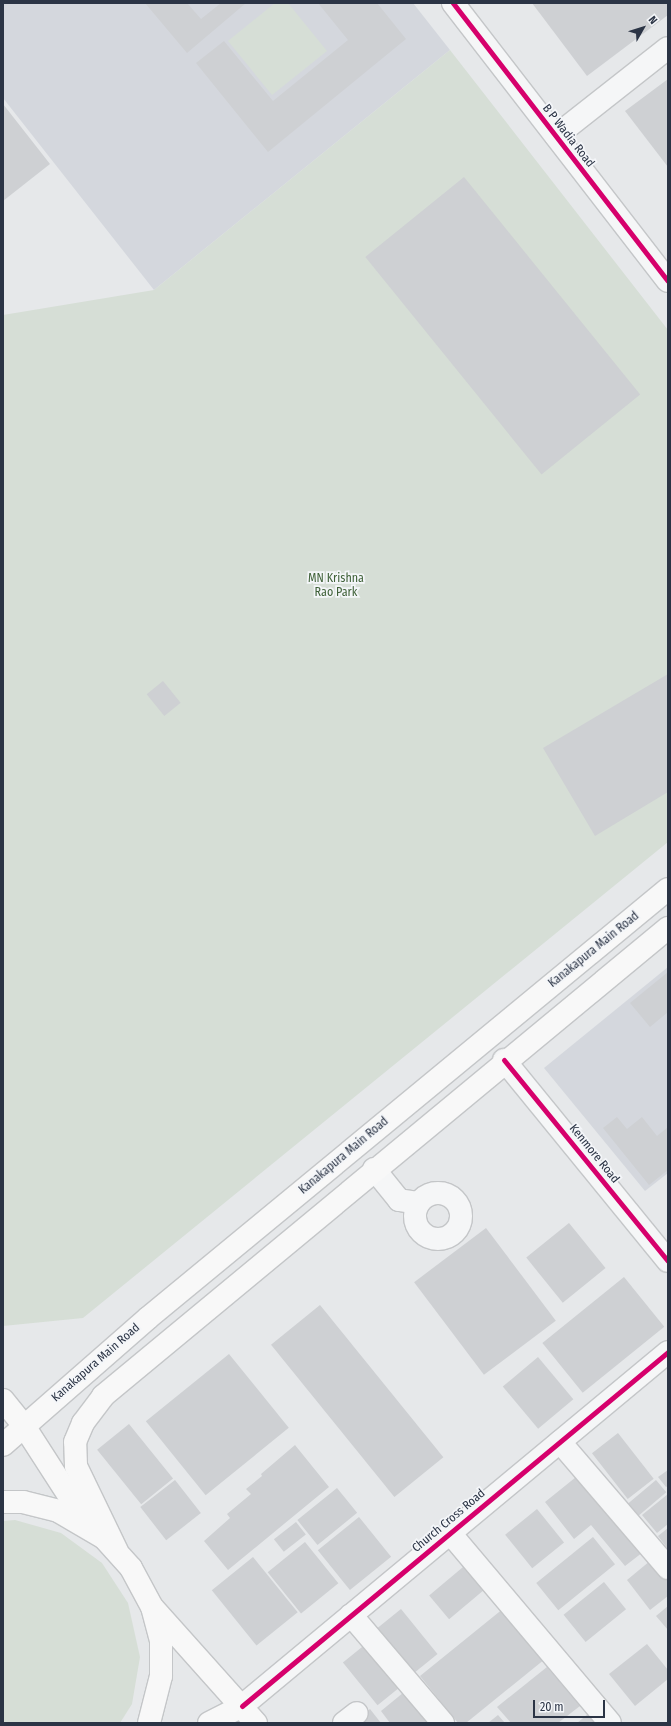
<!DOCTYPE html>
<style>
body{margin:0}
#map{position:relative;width:671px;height:1726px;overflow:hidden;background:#e6e8ea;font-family:"Fira Sans Condensed",sans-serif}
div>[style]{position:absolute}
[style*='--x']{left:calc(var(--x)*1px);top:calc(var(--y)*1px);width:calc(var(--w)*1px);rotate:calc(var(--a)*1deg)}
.built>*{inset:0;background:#d4d7dd}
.green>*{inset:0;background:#d6ded6}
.building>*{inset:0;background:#ced0d3;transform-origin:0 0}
.roads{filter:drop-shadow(1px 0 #c4c6c8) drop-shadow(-1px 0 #c4c6c8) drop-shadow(0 1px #c4c6c8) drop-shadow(0 -1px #c4c6c8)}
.minor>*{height:22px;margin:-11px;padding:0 11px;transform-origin:11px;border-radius:11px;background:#f5f6f7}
.minor>.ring{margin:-11px;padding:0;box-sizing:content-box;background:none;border:22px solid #f5f6f7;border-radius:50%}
.major>*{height:22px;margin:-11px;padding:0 11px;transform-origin:11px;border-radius:11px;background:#f8f8f8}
.cycleway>*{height:5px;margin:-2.5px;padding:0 2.5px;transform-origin:2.5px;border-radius:2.5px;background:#d6006c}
span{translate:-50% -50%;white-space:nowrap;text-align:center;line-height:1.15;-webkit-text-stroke:3.5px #f4f6f9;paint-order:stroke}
.street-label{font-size:12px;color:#2b3445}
.park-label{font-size:12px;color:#3f6138}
.frame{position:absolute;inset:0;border:4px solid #2b3445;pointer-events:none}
.north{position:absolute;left:623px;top:8px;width:40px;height:40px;-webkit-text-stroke:3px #f4f6f9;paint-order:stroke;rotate:51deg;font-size:11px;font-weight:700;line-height:16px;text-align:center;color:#2b3445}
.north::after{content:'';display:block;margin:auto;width:14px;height:18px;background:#2b3445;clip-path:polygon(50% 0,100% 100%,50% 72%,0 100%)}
.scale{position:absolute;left:533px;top:1700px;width:72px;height:18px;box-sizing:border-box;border:2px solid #2b3445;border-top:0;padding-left:5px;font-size:12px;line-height:14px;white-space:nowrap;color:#2b3445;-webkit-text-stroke:3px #f4f6f9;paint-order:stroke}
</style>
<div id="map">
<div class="built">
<div style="clip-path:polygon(3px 3px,413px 3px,450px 50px,154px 290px,3px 98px)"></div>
<div style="clip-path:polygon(668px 967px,668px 1173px,645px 1191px,544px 1068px)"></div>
</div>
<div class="green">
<div style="clip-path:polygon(275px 3px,288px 3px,327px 51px,272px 95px,228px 41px)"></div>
<div style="clip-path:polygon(450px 50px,668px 330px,668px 842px,83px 1318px,3px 1326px,3px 315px,154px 290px)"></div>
<div style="clip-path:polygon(15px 1520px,61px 1533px,102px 1563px,128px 1603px,140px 1657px,132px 1704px,120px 1723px,3px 1723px,3px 1521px)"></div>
</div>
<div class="building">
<div style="clip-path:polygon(145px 3px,187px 3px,201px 19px,221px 3px,246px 3px,187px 53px)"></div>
<div style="clip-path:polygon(318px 3px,377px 3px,406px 39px,268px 152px,196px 63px,224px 41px,273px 101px,348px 40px)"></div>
<div style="clip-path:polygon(532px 3px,668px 3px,668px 15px,587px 76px)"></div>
<div style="clip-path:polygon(668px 79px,668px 167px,625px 111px)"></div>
<div style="clip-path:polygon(3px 104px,50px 164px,3px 201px)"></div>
<div style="left:464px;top:177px;width:280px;height:127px;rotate:51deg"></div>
<div style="clip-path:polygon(668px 674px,668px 792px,595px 836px,543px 748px)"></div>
<div style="left:163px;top:681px;width:28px;height:21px;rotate:51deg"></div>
<div style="clip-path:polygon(668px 972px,668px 1012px,650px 1027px,630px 1003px)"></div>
<div style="clip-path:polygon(617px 1117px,627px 1129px,642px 1117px,657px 1136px,668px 1127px,668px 1170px,649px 1185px,603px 1128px)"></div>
<div style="left:569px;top:1223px;width:58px;height:55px;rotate:51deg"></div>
<div style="left:486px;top:1228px;width:116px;height:90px;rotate:53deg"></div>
<div style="left:624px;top:1277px;width:64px;height:105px;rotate:51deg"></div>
<div style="left:320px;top:1305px;width:196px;height:63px;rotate:51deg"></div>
<div style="left:229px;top:1354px;width:95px;height:107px;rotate:51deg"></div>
<div style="left:538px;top:1357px;width:55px;height:46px;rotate:50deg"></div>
<div style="left:129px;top:1424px;width:70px;height:41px;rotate:51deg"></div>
<div style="left:618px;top:1433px;width:58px;height:33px;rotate:52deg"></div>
<div style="clip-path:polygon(295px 1445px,329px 1487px,228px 1570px,204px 1541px,230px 1518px,227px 1514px,251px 1494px,246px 1489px,262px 1476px,261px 1474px)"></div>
<div style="clip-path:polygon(668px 1470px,668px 1486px,666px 1487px,658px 1477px)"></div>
<div style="clip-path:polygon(581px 1473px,647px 1549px,625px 1566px,591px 1525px,574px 1539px,545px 1502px)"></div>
<div style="left:175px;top:1480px;width:42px;height:44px;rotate:52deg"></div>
<div style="left:656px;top:1480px;width:16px;height:36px;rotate:50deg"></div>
<div style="left:337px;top:1488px;width:32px;height:51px;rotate:51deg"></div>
<div style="clip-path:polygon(668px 1494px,668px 1524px,657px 1533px,642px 1515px)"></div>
<div style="left:537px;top:1509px;width:43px;height:41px;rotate:51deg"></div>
<div style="left:359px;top:1517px;width:51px;height:53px;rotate:51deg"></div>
<div style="left:296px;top:1522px;width:16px;height:28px;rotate:52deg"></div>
<div style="clip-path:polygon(668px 1528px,668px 1549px,658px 1536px)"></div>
<div style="left:593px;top:1537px;width:35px;height:73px;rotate:51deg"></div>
<div style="left:305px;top:1542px;width:53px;height:48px;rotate:51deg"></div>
<div style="clip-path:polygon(656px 1556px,668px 1571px,668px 1596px,650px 1610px,627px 1580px)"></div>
<div style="left:253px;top:1557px;width:71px;height:53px;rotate:51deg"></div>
<div style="left:469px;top:1562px;width:31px;height:52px;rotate:50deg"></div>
<div style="left:604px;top:1582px;width:35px;height:52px;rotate:51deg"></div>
<div style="clip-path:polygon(668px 1606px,668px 1630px,656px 1616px)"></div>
<div style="clip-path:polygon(504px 1608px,545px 1659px,466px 1723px,458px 1723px,420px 1676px)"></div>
<div style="left:401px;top:1609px;width:58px;height:31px;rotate:51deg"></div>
<div style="left:367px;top:1643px;width:55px;height:31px;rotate:51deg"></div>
<div style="clip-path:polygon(647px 1644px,668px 1670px,668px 1679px,635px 1706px,609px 1674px)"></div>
<div style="clip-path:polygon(547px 1667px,580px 1706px,558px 1723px,511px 1723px,497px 1707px)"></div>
<div style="clip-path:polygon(409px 1688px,438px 1723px,390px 1723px,381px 1711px)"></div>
<div style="clip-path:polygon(370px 1709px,381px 1723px,353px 1723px)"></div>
<div style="clip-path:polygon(588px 1714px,595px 1723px,577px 1723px)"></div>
<div style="clip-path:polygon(498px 1715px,505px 1723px,488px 1723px)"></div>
</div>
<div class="roads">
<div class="minor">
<div style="--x:453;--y:3;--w:351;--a:52.3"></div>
<div style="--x:556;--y:136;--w:142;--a:-38.2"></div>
<div style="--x:504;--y:1060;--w:259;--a:50.8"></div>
<div style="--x:374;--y:1169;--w:40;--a:51"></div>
<div style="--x:399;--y:1200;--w:20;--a:9"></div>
<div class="ring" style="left:415px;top:1193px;width:24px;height:24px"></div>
<div style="--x:560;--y:1442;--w:166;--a:49.4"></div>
<div style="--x:450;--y:1533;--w:248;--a:49.9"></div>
<div style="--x:351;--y:1615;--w:142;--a:49.6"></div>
<div style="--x:242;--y:1706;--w:554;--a:-39.73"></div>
<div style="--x:344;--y:1723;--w:16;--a:-38"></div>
</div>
<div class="major">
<div style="--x:3;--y:1400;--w:33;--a:51"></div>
<div style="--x:24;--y:1426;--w:120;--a:57.2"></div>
<div style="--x:3;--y:1445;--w:193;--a:-41.2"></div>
<div style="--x:148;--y:1318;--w:674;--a:-39.52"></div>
<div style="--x:3;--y:1502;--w:20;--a:0"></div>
<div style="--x:23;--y:1502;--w:36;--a:14"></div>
<div style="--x:58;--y:1511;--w:53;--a:30.4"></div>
<div style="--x:104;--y:1538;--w:40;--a:48"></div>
<div style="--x:131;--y:1568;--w:44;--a:61.7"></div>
<div style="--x:152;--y:1607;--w:35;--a:75"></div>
<div style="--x:161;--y:1641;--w:35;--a:90"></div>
<div style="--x:161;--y:1676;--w:49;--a:104.3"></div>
<div style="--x:117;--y:1551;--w:94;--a:-115.8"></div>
<div style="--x:76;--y:1466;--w:24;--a:-92"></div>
<div style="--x:75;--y:1442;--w:21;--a:-67"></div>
<div style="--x:83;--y:1423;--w:34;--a:-53"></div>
<div style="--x:103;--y:1396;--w:734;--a:-39.64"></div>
<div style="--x:154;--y:1609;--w:153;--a:48.2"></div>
<div style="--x:209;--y:1723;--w:37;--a:-27"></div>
</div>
</div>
<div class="cycleway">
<div style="--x:453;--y:3;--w:351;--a:52.3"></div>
<div style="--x:504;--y:1060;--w:259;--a:50.8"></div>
<div style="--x:242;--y:1706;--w:554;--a:-39.73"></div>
</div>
<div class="street-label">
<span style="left:568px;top:136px;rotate:52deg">B P Wadia Road</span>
<span style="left:594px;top:950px;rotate:-39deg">Kanakapura Main Road</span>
<span style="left:594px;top:1154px;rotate:51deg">Kenmore Road</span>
<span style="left:344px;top:1156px;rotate:-40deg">Kanakapura Main Road</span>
<span style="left:96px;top:1363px;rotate:-41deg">Kanakapura Main Road</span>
<span style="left:449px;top:1521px;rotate:-40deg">Church Cross Road</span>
</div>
<div class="park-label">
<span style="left:336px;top:586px">MN Krishna<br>Rao Park</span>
</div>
<div class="frame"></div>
<div class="north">N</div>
<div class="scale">20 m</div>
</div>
